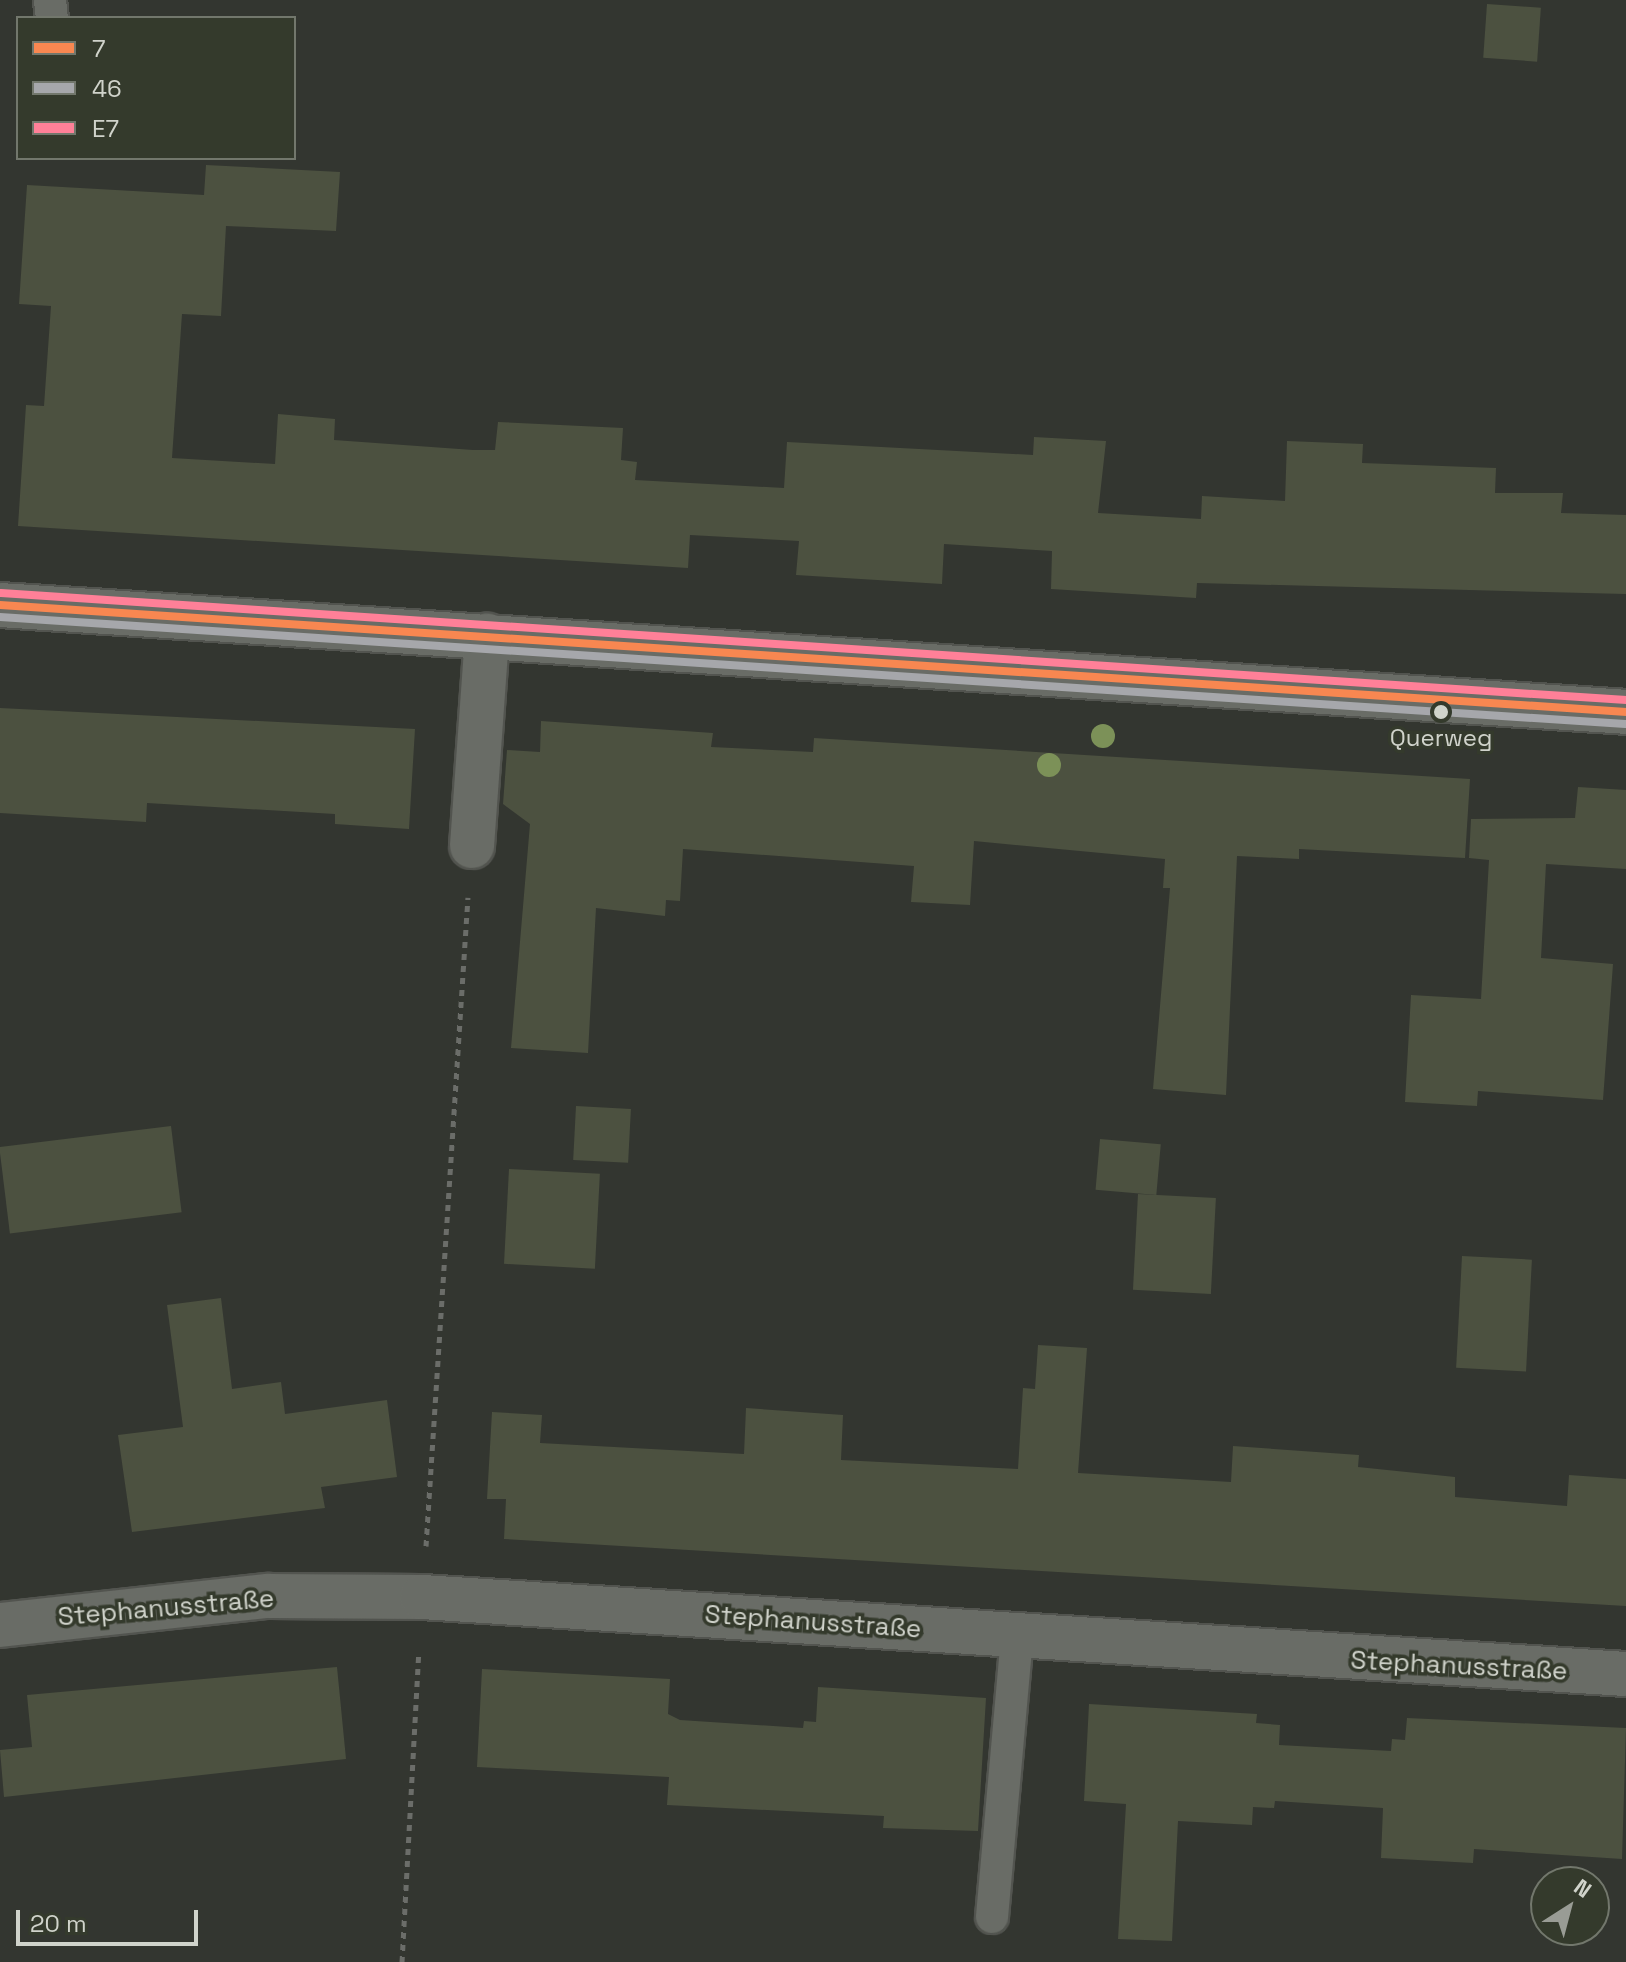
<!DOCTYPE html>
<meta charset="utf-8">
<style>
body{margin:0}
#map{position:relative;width:1626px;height:1962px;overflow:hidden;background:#333630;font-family:"Space Grotesk",sans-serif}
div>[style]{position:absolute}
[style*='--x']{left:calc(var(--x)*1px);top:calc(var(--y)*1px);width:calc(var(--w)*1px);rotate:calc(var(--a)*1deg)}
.building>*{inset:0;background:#4c5140;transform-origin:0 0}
.path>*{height:5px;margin-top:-2.5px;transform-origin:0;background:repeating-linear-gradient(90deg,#6b6d69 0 6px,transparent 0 12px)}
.roads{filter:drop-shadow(2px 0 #52544f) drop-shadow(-2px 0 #52544f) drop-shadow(0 2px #52544f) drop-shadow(0 -2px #52544f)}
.lane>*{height:32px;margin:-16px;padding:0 16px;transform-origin:16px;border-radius:16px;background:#696c66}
.street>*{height:44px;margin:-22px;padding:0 22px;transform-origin:22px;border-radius:22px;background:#696c66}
.bus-1>*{height:8px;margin:-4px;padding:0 4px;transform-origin:4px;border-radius:4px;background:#f88751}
.bus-2>*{height:8px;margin:-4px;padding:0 4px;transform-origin:4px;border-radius:4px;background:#a6a7ab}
.bus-3>*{height:8px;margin:-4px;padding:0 4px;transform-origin:4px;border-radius:4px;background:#ff8098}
.trees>*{width:24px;height:24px;margin:-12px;border-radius:50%;background:#7c9158}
.dots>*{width:22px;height:22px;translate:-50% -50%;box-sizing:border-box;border:4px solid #343a2c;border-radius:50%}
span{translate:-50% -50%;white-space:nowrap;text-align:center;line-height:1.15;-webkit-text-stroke:7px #343a2c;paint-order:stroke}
.bus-label{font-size:24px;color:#d0d3cb}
.street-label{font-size:26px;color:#d0d3cb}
.legend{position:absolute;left:16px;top:16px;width:280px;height:144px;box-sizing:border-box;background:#343a2c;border:2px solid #72776c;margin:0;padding:10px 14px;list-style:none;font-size:24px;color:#d0d3cb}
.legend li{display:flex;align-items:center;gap:16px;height:40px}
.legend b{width:40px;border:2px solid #72776c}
.north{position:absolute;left:1530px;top:1866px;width:80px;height:80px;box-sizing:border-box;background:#343a2c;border:2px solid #72776c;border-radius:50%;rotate:36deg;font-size:22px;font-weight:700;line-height:32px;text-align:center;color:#d0d3cb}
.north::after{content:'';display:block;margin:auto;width:28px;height:36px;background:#999c95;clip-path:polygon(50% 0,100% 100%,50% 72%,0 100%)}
.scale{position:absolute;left:16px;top:1910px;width:182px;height:36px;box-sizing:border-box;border:4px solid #d0d3cb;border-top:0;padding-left:10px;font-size:24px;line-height:28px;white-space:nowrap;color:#d0d3cb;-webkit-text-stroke:6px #343a2c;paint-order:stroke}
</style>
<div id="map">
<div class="building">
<div style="left:1487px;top:4px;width:54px;height:54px;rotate:4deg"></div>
<div style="clip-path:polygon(206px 165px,340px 172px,336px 231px,226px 226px,221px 316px,182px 314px,172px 458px,275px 464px,278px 414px,335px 419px,334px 440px,473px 450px,495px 450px,498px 422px,623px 428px,621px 460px,637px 462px,635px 480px,784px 488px,787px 442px,1033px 455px,1034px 437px,1106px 441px,1098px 513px,1201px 519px,1202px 496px,1285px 501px,1287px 441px,1363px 444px,1362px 463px,1496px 468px,1495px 493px,1563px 493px,1561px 513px,1626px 515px,1626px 594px,1197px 583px,1196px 598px,1051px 589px,1052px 551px,944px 544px,942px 584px,796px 575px,799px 541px,690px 535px,688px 568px,18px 526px,26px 405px,44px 406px,51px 306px,19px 304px,27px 185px,204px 195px)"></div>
<div style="clip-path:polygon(0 708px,415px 729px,409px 829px,335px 824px,335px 814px,147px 803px,146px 822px,0 813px)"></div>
<div style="clip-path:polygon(541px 721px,713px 733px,711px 747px,813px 752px,814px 738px,1470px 779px,1465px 858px,1299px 849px,1299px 859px,1237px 856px,1226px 1095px,1153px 1089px,1170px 888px,1163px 888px,1165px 859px,974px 841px,970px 905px,911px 902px,914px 866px,683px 849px,680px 901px,666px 900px,665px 916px,596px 908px,588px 1053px,511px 1048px,530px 824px,503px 804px,507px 750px,540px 752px)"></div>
<div style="clip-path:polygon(1578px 787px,1626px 790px,1626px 869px,1546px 864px,1541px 958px,1613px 964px,1603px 1100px,1478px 1091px,1477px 1106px,1405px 1102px,1411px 995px,1481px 999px,1489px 860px,1469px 858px,1471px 819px,1575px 818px)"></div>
<div style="left:576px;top:1106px;width:55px;height:54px;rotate:3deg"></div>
<div style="left:171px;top:1126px;width:87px;height:173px;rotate:83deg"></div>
<div style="left:1100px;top:1139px;width:61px;height:51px;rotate:5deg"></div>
<div style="left:509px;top:1169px;width:91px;height:95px;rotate:3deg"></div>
<div style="left:1138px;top:1194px;width:78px;height:96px;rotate:3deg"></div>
<div style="left:1462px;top:1256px;width:70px;height:112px;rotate:3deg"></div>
<div style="clip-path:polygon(221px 1298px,232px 1389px,281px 1382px,285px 1414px,387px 1400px,397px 1477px,321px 1487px,325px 1508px,132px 1532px,118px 1435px,183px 1427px,167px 1305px)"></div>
<div style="clip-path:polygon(1038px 1345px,1087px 1348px,1078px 1473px,1231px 1482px,1233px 1446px,1359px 1455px,1358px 1467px,1455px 1477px,1455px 1497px,1567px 1506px,1569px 1475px,1626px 1479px,1626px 1606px,504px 1539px,506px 1499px,487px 1499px,492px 1412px,542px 1415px,540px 1443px,744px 1454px,746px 1408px,843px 1415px,841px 1460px,1018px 1469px,1023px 1388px,1035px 1389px)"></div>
<div style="clip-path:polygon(337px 1667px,346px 1759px,4px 1797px,0 1750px,32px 1747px,27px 1695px)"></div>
<div style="clip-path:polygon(482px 1669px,670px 1679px,668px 1714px,680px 1720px,803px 1728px,804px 1721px,816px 1722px,818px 1687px,986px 1698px,978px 1831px,883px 1828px,884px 1816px,667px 1805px,669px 1777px,477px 1767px)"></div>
<div style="clip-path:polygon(1089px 1704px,1257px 1714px,1256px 1723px,1280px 1725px,1279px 1745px,1391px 1751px,1392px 1739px,1405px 1740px,1407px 1718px,1626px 1728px,1622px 1859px,1474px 1849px,1473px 1863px,1381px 1858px,1383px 1808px,1275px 1801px,1274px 1808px,1253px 1807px,1252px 1825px,1178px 1821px,1172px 1941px,1118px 1939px,1126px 1804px,1084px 1801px)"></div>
</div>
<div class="path">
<div style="--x:426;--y:1546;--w:650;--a:-86.3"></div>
<div style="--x:402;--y:1962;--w:311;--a:-86.9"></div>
</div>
<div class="roads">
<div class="lane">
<div style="--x:50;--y:0;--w:18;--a:84"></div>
<div style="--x:992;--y:1917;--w:281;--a:-84.9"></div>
</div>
<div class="street">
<div style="--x:0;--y:605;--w:1630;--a:3.76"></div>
<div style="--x:472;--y:846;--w:211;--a:-85.9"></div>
<div style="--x:0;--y:1625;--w:271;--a:-6.2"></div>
<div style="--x:269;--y:1596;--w:153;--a:0.4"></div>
<div style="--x:422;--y:1597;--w:1206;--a:3.66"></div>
</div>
</div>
<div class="bus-1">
<div style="--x:0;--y:605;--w:1630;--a:3.76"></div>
</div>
<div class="bus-2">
<div style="--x:0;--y:617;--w:1629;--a:3.77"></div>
</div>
<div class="bus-3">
<div style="--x:1;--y:593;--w:1629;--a:3.77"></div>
</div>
<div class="trees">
<div style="left:1103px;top:736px"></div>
<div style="left:1049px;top:765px"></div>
</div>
<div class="dots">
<div style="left:1441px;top:712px;background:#d0d3cb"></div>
</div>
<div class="bus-label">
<span style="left:1441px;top:738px">Querweg</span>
</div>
<div class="street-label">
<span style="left:166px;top:1608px;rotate:-5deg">Stephanusstraße</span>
<span style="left:813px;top:1622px;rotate:4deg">Stephanusstraße</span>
<span style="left:1459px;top:1666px;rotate:3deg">Stephanusstraße</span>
</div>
<ul class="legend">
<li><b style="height:10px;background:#f88751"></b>7</li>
<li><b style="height:10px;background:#a6a7ab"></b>46</li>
<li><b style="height:10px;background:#ff8098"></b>E7</li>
</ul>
<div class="north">N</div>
<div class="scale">20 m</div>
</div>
